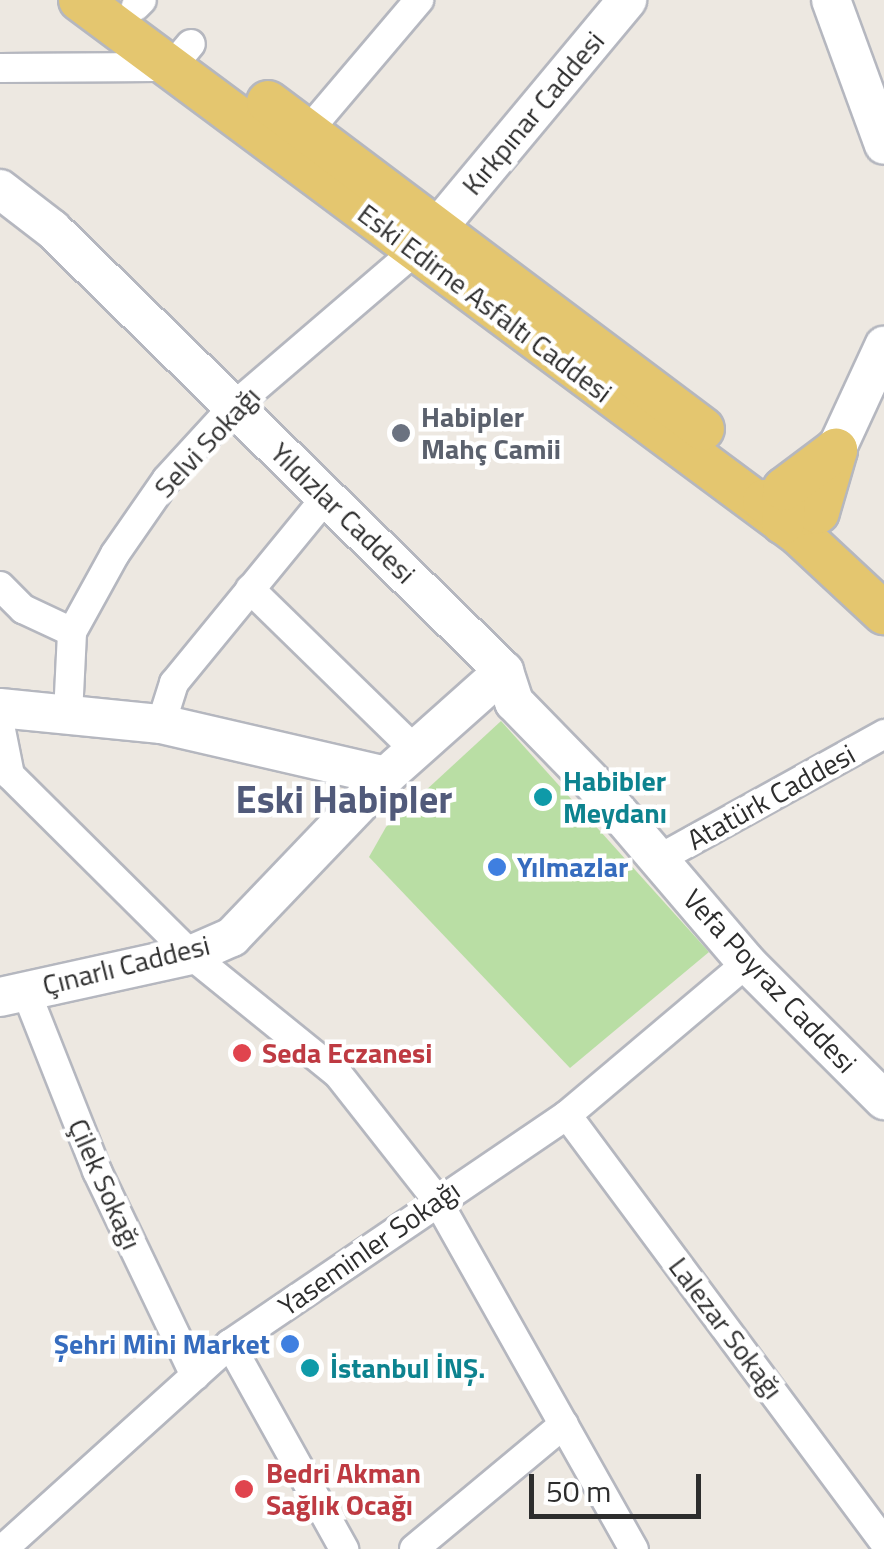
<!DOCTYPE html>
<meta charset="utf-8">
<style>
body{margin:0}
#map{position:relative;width:884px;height:1549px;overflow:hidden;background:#ede8e1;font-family:"Titillium Web",sans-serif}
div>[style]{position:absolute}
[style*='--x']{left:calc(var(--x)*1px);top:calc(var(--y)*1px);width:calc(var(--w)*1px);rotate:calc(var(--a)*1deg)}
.green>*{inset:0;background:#b9dea4}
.roads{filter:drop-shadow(2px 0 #b5b7bf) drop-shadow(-2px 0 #b5b7bf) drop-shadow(0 2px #b5b7bf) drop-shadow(0 -2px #b5b7bf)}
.street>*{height:28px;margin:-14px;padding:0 14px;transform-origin:14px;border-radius:14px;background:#fff}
.secondary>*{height:38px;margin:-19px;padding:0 19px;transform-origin:19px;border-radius:19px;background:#fff}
.primary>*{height:42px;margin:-21px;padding:0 21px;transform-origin:21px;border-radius:21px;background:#e4c66f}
.dots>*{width:28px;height:28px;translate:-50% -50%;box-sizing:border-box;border:5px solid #fff;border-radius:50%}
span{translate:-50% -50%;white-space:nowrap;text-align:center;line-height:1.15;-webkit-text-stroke:9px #fff;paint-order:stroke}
.street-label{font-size:28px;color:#2d2d2d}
.worship-label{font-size:28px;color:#5b616d;font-weight:700}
.left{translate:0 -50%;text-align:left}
.culture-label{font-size:28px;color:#0d838f;font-weight:700}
.shop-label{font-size:28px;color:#366cbe;font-weight:700}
.right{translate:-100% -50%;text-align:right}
.health-label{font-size:28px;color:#be3a42;font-weight:700}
.district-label{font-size:38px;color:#515a7a;font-weight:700}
.scale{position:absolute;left:529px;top:1474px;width:172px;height:45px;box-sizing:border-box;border:5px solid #2d2d2d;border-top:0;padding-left:12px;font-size:30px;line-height:35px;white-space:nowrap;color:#2d2d2d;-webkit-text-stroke:8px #fff;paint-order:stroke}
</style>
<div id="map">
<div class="green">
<div style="clip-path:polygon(501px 721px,709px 952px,570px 1068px,369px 857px,386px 827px)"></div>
</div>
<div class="roads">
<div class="street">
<div style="--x:136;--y:6;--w:8;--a:-45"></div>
<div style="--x:0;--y:68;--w:157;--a:-0.4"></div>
<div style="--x:157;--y:67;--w:17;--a:-10"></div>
<div style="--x:174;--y:64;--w:26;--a:-50"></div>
<div style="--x:308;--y:131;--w:172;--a:-49.7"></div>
<div style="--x:0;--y:586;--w:33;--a:45"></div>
<div style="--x:23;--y:609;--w:54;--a:25.1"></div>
<div style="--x:250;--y:589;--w:231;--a:44.3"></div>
<div style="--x:68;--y:715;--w:83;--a:-87.2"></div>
<div style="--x:72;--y:632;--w:89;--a:-61.1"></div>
<div style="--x:115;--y:554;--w:91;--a:-55.3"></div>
<div style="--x:167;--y:479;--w:99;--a:-47.5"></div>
<div style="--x:234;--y:406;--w:257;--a:-40.6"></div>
<div style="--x:161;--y:724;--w:43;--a:-72.4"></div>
<div style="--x:174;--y:683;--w:240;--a:-50.7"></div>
<div style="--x:0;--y:725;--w:51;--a:78.7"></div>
<div style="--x:10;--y:775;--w:255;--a:44.8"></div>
<div style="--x:191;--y:955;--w:189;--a:39"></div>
<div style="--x:338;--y:1074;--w:160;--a:51.8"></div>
<div style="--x:437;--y:1200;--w:401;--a:60.6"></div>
<div style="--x:657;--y:860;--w:260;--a:-29"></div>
<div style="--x:25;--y:989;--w:196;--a:68.4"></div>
<div style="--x:97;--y:1171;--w:227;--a:64.4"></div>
<div style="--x:567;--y:1115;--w:532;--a:53.41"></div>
<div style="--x:230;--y:1344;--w:235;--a:60.9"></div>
<div style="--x:3;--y:1549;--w:306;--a:-42.1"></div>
<div style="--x:230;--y:1344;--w:407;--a:-34.2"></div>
<div style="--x:567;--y:1115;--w:236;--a:-40.2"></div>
<div style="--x:414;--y:1549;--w:195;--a:-39.8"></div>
</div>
<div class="secondary">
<div style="--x:831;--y:0;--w:154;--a:69.9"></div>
<div style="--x:0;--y:189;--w:66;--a:37.6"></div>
<div style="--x:52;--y:229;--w:632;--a:44.36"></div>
<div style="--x:504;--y:671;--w:33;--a:72"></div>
<div style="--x:514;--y:702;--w:116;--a:45.7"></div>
<div style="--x:595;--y:785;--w:234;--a:49.5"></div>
<div style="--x:747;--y:963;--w:194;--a:45"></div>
<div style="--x:439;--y:226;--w:294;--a:-50.2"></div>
<div style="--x:836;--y:450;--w:115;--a:-65.2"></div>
<div style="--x:0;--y:708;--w:162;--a:5.7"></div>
<div style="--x:161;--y:724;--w:231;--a:13"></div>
<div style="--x:0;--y:997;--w:196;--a:-12.4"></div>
<div style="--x:191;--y:955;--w:45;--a:-23.7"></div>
<div style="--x:232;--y:937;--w:223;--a:-46.3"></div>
<div style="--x:386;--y:776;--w:158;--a:-41.7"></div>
</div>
<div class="primary">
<div style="--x:80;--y:0;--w:897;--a:36.61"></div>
<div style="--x:800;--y:535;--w:115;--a:42.9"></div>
<div style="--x:268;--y:102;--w:544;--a:36.93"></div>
<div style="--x:764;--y:501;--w:24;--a:35"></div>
<div style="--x:784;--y:515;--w:34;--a:-5"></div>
<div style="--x:818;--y:512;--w:65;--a:-73.8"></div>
<div style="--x:783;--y:523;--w:34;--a:-88"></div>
<div style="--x:784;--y:489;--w:65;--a:-36.9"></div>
</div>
</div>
<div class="dots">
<div style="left:401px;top:433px;background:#6b7280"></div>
<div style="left:543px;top:797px;background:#0f9aa8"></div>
<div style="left:497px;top:867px;background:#3f7fe0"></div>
<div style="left:242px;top:1053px;background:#e0444e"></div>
<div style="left:290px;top:1344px;background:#3f7fe0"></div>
<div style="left:310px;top:1368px;background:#0f9aa8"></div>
<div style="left:244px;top:1489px;background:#e0444e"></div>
</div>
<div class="street-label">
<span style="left:533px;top:113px;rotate:-50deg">Kırkpınar Caddesi</span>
<span style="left:485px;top:303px;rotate:37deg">Eski Edirne Asfaltı Caddesi</span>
<span style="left:207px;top:442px;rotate:-47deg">Selvi Sokağı</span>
<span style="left:343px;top:513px;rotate:44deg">Yıldızlar Caddesi</span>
<span style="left:771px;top:797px;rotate:-29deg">Atatürk Caddesi</span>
<span style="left:126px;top:965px;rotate:-14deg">Çınarlı Caddesi</span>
<span style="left:770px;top:981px;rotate:47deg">Vefa Poyraz Caddesi</span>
<span style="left:105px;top:1184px;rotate:66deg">Çilek Sokağı</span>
<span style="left:369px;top:1248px;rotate:-35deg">Yaseminler Sokağı</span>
<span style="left:726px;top:1328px;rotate:53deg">Lalezar Sokağı</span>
</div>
<div class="worship-label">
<span class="left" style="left:421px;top:433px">Habipler<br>Mahç Camii</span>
</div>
<div class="culture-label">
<span class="left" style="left:563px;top:797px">Habibler<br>Meydanı</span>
<span class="left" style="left:330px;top:1368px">İstanbul İNŞ.</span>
</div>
<div class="shop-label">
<span class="left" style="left:517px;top:867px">Yılmazlar</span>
<span class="right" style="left:270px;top:1344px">Şehri Mini Market</span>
</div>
<div class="health-label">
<span class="left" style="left:262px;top:1053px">Seda Eczanesi</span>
<span class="left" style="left:266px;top:1489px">Bedri Akman<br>Sağlık Ocağı</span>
</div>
<div class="district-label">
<span style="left:344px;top:800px">Eski Habipler</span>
</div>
<div class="scale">50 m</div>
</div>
